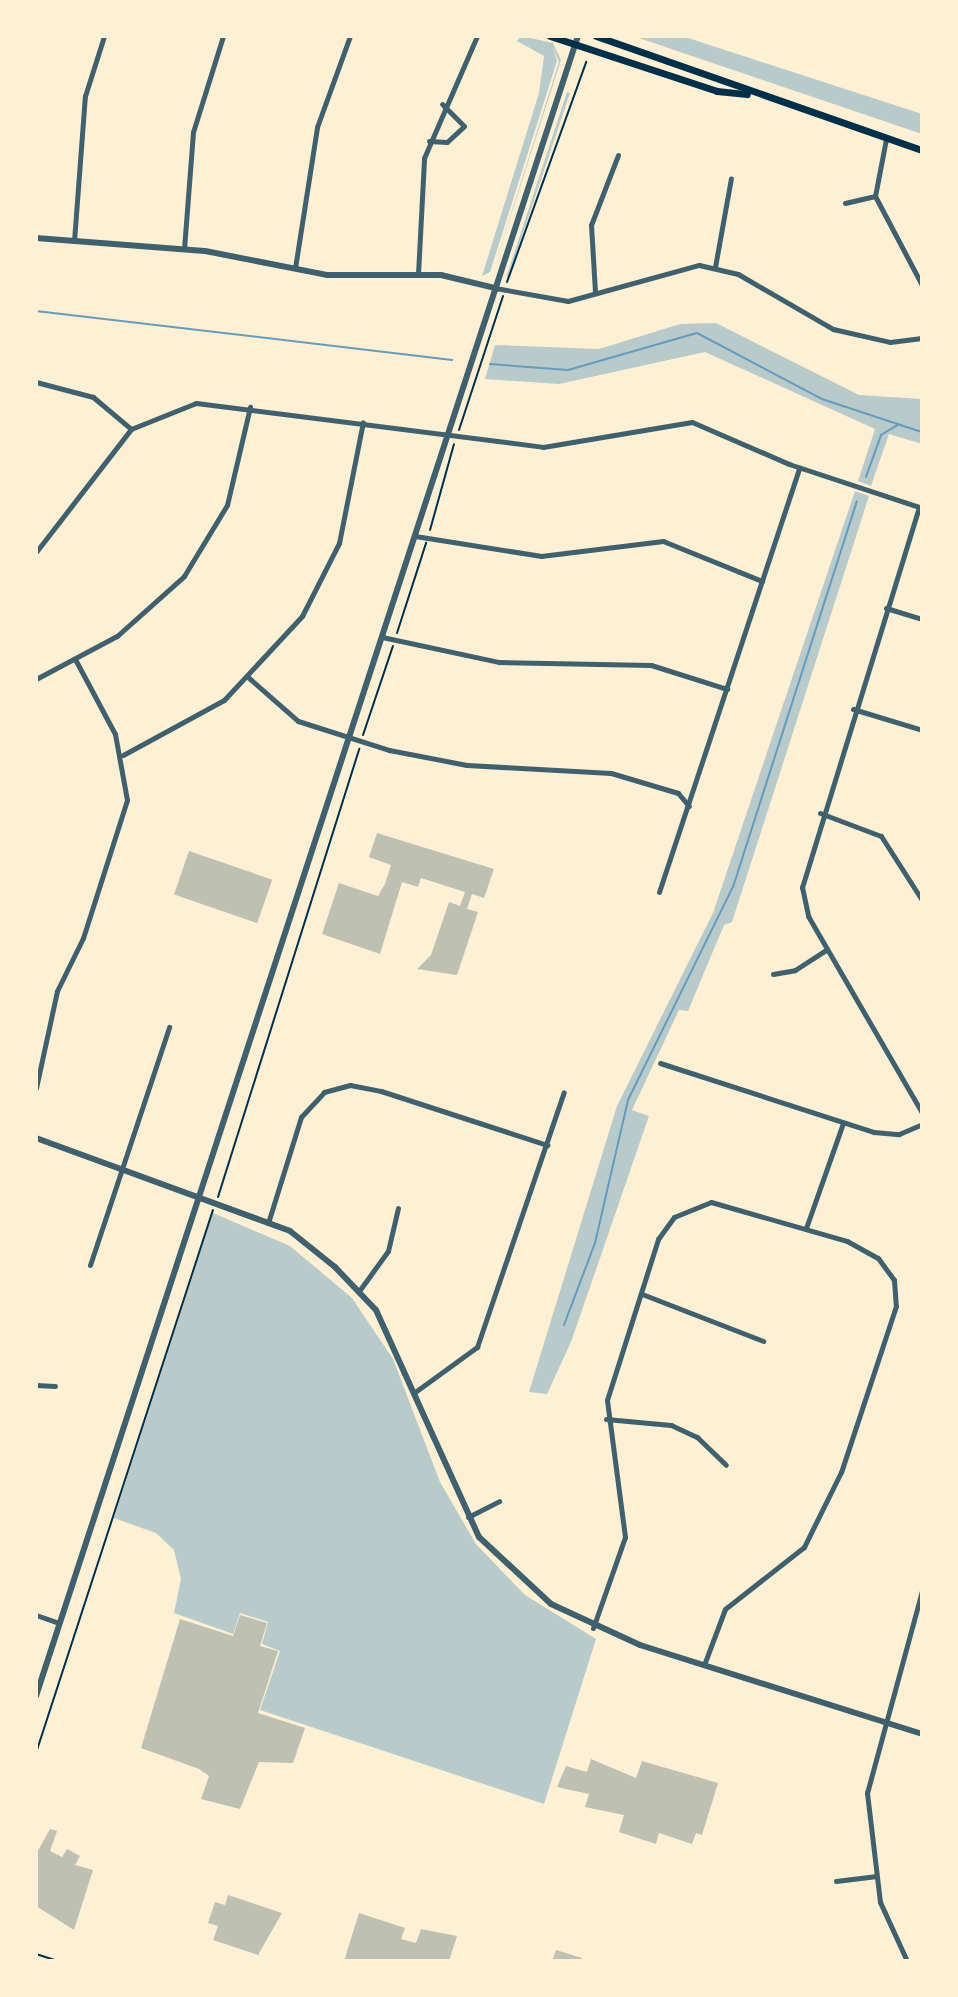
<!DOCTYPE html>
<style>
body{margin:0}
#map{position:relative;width:958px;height:1997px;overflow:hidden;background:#fdf0d5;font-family:Arial,sans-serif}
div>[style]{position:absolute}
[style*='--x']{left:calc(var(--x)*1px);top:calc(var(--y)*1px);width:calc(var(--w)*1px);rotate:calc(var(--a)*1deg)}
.green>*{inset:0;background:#b9caca}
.stream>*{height:2px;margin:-1px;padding:0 1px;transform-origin:1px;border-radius:1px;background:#669bbc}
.building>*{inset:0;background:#bec0b2;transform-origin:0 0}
.path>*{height:2px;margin:-1px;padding:0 1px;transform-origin:1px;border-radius:1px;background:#003049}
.minor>*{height:5px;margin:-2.5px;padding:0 2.5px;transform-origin:2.5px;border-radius:2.5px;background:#3f606c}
.tertiary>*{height:6px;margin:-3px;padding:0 3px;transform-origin:3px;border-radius:3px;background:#3f606c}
.secondary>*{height:7px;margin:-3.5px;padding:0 3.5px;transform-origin:3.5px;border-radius:3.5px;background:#003049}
span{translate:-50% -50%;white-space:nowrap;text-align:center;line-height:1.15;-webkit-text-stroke:8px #fdf0d5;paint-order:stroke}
.frame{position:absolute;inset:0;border:38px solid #fdf0d5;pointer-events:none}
</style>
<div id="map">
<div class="green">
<div style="clip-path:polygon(521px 36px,553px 43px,561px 60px,492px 274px,559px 62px,553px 47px,557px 61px,490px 272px,482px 276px,539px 93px,544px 56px,517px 41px)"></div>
<div style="clip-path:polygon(633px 36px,682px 36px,922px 114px,922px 134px)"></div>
<div style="clip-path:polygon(567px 92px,570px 93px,507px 281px,507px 275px)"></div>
<div style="clip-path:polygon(716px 323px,859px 395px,922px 399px,922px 444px,889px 434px,871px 486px,858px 481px,875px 429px,705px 352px,559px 384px,485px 379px,495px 345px,599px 349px,680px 324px)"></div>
<div style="clip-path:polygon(855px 491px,869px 496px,732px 922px,724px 925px,688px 1011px,679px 1010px,632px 1110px,649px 1116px,571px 1342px,547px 1394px,529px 1392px,617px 1106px,713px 913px)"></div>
<div style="clip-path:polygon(213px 1213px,290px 1246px,352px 1298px,393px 1359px,440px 1482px,476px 1544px,525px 1595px,596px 1639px,544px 1804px,260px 1710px,280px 1651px,262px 1644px,268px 1622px,240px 1613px,233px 1634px,174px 1613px,181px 1579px,174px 1550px,156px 1533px,114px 1518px)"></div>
</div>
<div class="stream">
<div style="--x:36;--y:311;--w:419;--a:6.7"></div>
<div style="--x:490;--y:364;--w:78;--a:4.4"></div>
<div style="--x:568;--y:370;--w:134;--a:-16"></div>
<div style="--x:697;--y:333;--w:141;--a:27.8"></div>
<div style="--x:822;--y:399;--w:105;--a:18.3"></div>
<div style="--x:866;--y:477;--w:45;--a:-70.3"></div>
<div style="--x:881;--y:435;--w:21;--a:-31"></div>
<div style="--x:564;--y:1325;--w:88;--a:-69.3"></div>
<div style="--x:595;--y:1243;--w:147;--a:-77"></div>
<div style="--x:628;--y:1100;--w:237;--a:-63.8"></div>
<div style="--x:733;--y:887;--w:405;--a:-72.2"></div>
</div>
<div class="building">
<div style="clip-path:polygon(377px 833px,494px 869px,484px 898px,472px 894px,467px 909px,478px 912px,457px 975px,417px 969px,431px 955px,449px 902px,460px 906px,465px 892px,421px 878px,418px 887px,402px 882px,380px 954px,322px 934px,339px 883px,378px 896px,385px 884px,391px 865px,369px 857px)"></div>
<div style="left:189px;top:851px;width:88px;height:46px;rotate:19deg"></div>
<div style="clip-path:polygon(240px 1615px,267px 1623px,260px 1646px,278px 1651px,258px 1713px,305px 1728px,293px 1763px,259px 1762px,240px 1809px,201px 1799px,209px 1776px,199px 1769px,141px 1748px,180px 1619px,233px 1636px)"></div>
<div style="clip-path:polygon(591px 1759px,636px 1778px,642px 1761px,718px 1783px,702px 1835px,696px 1833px,692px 1844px,659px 1833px,656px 1844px,619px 1832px,624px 1815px,585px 1807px,589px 1794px,557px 1787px,566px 1766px,587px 1772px)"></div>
<div style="clip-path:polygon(50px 1829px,57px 1831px,50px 1851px,62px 1857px,67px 1849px,80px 1856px,75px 1865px,93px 1870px,74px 1930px,36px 1906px,36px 1854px)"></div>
<div style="clip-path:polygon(228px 1895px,282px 1913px,258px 1955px,213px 1940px,218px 1926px,208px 1923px,215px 1902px,225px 1905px)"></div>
<div style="clip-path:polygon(359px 1913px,405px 1928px,401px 1939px,416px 1943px,421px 1929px,457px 1936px,449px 1961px,344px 1961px)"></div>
<div style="clip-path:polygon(556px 1950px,582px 1958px,581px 1961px,552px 1961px)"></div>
</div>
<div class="path">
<div style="--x:507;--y:282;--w:234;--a:-70.2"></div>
<div style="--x:459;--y:430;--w:141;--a:-71.8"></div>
<div style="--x:430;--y:530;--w:89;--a:-74.4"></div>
<div style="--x:397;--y:633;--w:95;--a:-72.1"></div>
<div style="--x:363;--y:735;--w:94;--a:-71.4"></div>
<div style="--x:218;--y:1197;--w:470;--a:-72.5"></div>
<div style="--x:36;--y:1753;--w:571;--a:-71.95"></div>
<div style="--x:36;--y:1954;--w:22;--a:18"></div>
</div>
<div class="minor">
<div style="--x:886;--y:139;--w:58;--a:100.9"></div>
<div style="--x:875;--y:196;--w:101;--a:62.2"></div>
<div style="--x:429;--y:141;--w:18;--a:3"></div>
<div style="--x:447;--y:142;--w:23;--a:-43"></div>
<div style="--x:464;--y:126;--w:31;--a:-135"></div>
<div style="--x:845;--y:203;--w:31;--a:-13"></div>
<div style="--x:74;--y:241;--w:145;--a:-85.7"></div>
<div style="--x:85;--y:96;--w:63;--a:-72.4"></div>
<div style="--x:184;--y:249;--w:117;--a:-85.6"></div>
<div style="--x:193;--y:132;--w:101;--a:-72.6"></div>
<div style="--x:715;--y:267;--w:90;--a:-79.8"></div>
<div style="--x:295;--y:268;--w:143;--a:-81.1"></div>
<div style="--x:317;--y:127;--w:97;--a:-70.1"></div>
<div style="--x:418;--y:274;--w:116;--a:-87"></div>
<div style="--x:424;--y:158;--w:133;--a:-66.5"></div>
<div style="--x:495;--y:288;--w:74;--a:10.1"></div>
<div style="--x:568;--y:301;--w:136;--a:-15.4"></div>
<div style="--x:699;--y:265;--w:40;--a:13"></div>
<div style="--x:738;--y:274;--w:110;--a:30.1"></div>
<div style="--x:833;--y:329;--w:58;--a:12.8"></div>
<div style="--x:890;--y:342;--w:32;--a:-7"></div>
<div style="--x:595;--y:292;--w:67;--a:-93.4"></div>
<div style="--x:591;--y:225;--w:75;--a:-68.9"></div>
<div style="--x:36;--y:382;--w:59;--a:14.7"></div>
<div style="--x:93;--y:397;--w:50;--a:40.1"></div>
<div style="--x:919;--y:507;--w:398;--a:107.1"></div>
<div style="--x:802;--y:887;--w:30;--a:78"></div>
<div style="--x:808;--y:916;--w:228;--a:59.9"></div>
<div style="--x:415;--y:536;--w:128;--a:9"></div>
<div style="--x:541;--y:556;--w:123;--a:-7"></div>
<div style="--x:663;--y:541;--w:107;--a:22"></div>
<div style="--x:36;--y:552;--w:155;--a:-52.3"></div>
<div style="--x:131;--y:429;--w:70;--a:-21.8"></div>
<div style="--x:196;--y:403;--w:350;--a:7.2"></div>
<div style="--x:543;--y:447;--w:151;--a:-9.5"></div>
<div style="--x:692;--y:422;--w:106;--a:23.4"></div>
<div style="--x:789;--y:464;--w:140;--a:18.3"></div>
<div style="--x:886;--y:608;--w:38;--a:17"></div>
<div style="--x:382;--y:637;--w:120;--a:12.1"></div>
<div style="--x:499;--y:662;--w:152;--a:1.1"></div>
<div style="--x:651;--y:665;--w:80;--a:17.5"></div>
<div style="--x:249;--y:678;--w:65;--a:41.3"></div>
<div style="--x:298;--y:721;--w:96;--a:17.7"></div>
<div style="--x:389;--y:750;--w:79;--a:10.9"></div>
<div style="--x:467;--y:765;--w:144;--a:3.2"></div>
<div style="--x:611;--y:773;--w:70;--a:16.6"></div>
<div style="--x:678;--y:793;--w:17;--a:50"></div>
<div style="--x:36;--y:679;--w:92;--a:-28"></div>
<div style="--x:117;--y:636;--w:90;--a:-41.8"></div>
<div style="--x:184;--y:576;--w:83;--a:-58.8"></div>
<div style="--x:227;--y:505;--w:101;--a:-76.8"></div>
<div style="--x:853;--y:709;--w:72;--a:16.9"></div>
<div style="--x:123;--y:755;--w:115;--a:-28.6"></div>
<div style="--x:224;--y:700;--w:115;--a:-47.1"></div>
<div style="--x:302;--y:616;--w:82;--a:-63.1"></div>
<div style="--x:339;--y:543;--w:123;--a:-78.8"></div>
<div style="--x:820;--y:813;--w:65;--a:20.7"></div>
<div style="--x:881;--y:836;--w:76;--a:57.4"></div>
<div style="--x:659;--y:892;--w:447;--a:-71.7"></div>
<div style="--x:773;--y:974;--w:22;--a:-10"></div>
<div style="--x:795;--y:970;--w:38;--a:-33"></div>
<div style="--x:660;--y:1063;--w:225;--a:17.9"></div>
<div style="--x:874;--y:1132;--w:25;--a:5"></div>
<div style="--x:899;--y:1134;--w:25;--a:-23"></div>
<div style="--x:36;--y:1088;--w:99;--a:-77.8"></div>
<div style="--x:57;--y:991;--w:59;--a:-63.9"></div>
<div style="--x:83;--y:938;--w:145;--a:-72.3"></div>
<div style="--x:127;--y:800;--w:67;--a:-100.3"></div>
<div style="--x:115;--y:734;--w:85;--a:-118.1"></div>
<div style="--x:268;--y:1223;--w:111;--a:-72.7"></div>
<div style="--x:301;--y:1117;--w:34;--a:-47"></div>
<div style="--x:324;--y:1092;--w:27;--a:-15"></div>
<div style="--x:350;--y:1085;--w:32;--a:11"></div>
<div style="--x:381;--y:1091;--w:175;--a:18"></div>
<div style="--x:806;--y:1228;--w:111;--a:-70.6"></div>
<div style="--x:90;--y:1265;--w:251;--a:-71.6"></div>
<div style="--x:359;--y:1291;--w:49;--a:-54.1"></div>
<div style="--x:388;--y:1251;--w:44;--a:-76.9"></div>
<div style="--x:642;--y:1294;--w:130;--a:21.2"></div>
<div style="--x:36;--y:1385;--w:19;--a:3"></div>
<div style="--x:415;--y:1392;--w:77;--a:-36"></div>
<div style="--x:477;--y:1347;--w:269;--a:-71.2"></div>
<div style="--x:606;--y:1419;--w:65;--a:5.3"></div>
<div style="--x:671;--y:1425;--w:29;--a:25"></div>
<div style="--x:697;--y:1437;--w:40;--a:44"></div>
<div style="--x:468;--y:1517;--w:35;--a:-27"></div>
<div style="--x:36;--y:1615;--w:24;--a:19"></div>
<div style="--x:593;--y:1628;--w:96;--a:-70.6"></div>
<div style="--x:625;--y:1537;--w:138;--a:-97.5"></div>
<div style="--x:607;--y:1400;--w:169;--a:-72.4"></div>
<div style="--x:658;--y:1239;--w:27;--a:-54"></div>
<div style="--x:674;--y:1217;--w:40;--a:-22"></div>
<div style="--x:711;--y:1202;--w:141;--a:16"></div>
<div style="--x:847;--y:1241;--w:35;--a:29"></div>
<div style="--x:878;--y:1258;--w:27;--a:54"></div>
<div style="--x:894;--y:1280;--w:26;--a:86"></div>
<div style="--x:896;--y:1306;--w:175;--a:108.3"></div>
<div style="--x:841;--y:1472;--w:84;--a:116.3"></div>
<div style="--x:804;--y:1547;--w:100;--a:141.9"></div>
<div style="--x:725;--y:1609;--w:60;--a:110.6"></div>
<div style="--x:836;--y:1881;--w:39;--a:-7"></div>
<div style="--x:907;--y:1961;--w:65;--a:-114.6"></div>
<div style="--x:880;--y:1902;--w:110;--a:-96.8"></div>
<div style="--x:867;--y:1793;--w:209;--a:-74.8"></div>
</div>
<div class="tertiary">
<div style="--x:36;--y:238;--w:169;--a:4.4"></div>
<div style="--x:205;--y:251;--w:124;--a:11.1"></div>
<div style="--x:327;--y:275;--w:114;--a:0"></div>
<div style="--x:441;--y:275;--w:56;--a:13.5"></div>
<div style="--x:36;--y:1138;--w:270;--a:20.1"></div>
<div style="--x:290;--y:1231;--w:58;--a:38.7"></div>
<div style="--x:335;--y:1267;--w:59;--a:46.4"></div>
<div style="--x:376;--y:1310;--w:249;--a:65.6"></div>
<div style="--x:479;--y:1537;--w:98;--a:42.9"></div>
<div style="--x:551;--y:1604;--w:98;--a:24.7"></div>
<div style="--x:640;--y:1645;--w:296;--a:17.5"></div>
<div style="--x:36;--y:1696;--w:1746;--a:-71.92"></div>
</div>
<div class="secondary">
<div style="--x:550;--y:36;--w:176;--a:18.2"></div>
<div style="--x:717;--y:91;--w:30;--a:6"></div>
<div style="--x:596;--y:36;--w:345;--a:19.3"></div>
</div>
<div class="frame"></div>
</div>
